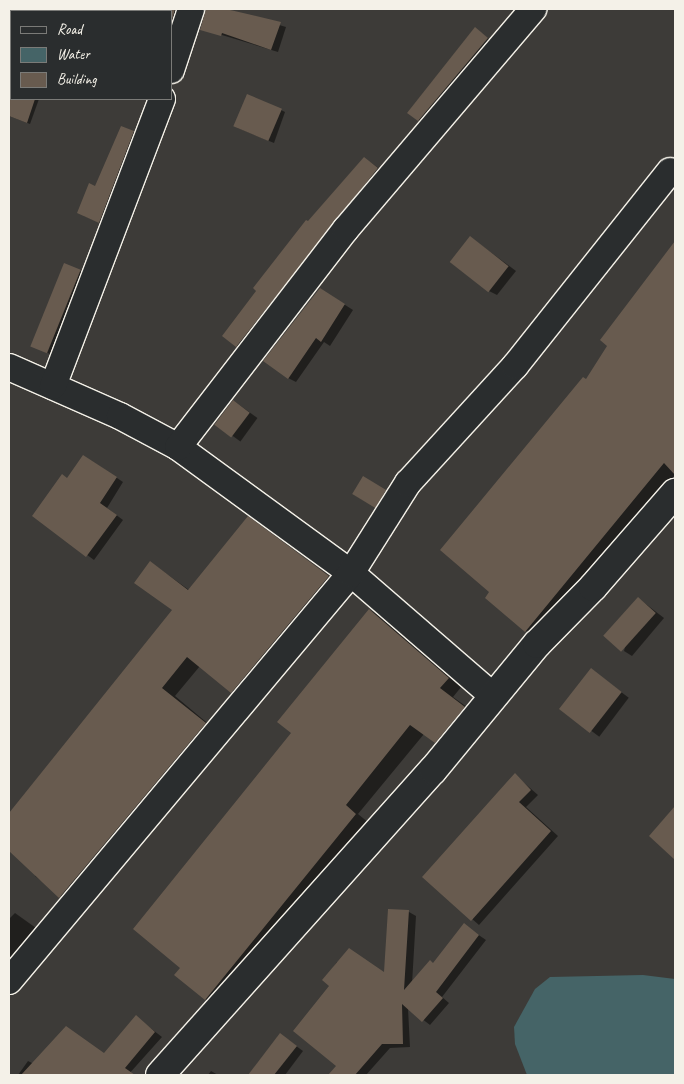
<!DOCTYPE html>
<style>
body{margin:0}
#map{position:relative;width:684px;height:1084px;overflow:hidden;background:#3d3b38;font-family:Caveat,sans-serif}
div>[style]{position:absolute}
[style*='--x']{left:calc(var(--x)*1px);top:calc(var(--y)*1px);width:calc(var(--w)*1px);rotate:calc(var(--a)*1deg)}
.water>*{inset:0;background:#456467}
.shadow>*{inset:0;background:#0007;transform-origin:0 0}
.building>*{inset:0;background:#685b4f;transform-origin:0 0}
.roads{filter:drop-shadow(1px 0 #f4f1e8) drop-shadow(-1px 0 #f4f1e8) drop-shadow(0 1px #f4f1e8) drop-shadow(0 -1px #f4f1e8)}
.minor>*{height:26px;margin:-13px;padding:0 13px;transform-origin:13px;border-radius:13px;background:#2a2d2e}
.tertiary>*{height:28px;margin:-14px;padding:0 14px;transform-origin:14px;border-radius:14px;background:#2a2d2e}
span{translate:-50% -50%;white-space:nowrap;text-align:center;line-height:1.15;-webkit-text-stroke:5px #2a2d2e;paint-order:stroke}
.frame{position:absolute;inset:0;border:10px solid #f4f1e8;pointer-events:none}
.legend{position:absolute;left:10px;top:10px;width:162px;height:90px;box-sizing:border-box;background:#2a2d2e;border:1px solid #7b7b78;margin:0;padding:6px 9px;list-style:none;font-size:15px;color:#f4f1e8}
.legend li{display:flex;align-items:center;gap:10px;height:25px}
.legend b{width:25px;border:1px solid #7b7b78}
</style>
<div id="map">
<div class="water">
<div style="clip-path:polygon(643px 975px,675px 979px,675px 1075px,527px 1075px,515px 1044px,514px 1027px,535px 989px,550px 977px)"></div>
</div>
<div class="shadow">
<div style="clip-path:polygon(139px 9px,185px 9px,180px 23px,171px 21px,171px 11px)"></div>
<div style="clip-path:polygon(206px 9px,225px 9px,286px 27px,278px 52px,202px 29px)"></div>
<div style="clip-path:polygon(476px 29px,494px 43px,425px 124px,418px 120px)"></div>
<div style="clip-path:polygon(13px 99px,39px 99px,30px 124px,9px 116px)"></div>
<div style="clip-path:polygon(281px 110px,285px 112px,274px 143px,238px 128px)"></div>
<div style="clip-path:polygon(133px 132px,139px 135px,105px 225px,84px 216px,95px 187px)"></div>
<div style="clip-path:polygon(370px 162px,384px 172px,243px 349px,237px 346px,258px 291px,309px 223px)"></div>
<div style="clip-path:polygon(470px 237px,516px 271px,497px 295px,489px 291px)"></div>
<div style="clip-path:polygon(675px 244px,675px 475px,540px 639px,526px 631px,586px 380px,609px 346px,601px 340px)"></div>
<div style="clip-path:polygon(80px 271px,88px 276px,57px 357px,32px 346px)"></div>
<div style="clip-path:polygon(328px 294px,353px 310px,330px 346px,324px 342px,296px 382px,288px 378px)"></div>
<div style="left:234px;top:401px;width:29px;height:29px;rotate:36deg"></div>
<div style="clip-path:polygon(90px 460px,123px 482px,107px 508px,123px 520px,94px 560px,33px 515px)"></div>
<div style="left:363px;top:478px;width:30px;height:19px;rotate:30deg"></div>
<div style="clip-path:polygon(248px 518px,342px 585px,245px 700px,200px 666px,175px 696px,218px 732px,73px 905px,35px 876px,38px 873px,9px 849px,9px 814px,173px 610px,150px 562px,189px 590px)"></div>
<div style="clip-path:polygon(638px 598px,664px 618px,632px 656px,624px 651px)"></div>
<div style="clip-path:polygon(370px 610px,383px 618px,462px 686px,453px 697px,478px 715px,449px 750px,424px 734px,358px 814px,369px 823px,219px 1007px,205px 999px,182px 968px,293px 733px)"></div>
<div style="left:592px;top:670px;width:46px;height:49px;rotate:37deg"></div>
<div style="clip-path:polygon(515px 775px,538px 795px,526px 807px,558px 836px,479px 925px,424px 877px)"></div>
<div style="clip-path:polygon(389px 910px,409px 912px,416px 916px,412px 984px,434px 964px,464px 925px,486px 940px,442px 997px,449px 1003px,430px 1025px,408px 1008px,410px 1047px,390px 1048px,366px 1075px,330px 1075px,338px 1066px,331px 985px,324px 980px,337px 962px,385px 973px)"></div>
<div style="clip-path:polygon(15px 913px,36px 928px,9px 964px,9px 919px)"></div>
<div style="clip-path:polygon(136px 1017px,162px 1037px,128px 1075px,18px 1075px,28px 1061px,34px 1064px,105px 1054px)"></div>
<div style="clip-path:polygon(281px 1035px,303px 1051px,285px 1075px,250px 1075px)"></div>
<div style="clip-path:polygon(211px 1071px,218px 1075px,208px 1075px)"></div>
</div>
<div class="building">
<div style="clip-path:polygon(151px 9px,175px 9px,172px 20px,171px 11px,150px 11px)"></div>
<div style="clip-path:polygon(206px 9px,226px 9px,281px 22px,271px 50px,222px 33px,221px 36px,200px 30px)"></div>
<div style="clip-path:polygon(475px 27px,488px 38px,418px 121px,407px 113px)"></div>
<div style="left:247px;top:94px;width:38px;height:35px;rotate:23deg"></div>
<div style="clip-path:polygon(9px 99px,35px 99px,27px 123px,9px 116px)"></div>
<div style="clip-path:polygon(121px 126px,134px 131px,99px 223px,77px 213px,89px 183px,95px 186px)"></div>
<div style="clip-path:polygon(364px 157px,378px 168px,236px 347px,222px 336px,256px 291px,253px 288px,306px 220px,308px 221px)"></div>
<div style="left:470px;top:236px;width:49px;height:33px;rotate:38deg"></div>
<div style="clip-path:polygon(675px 241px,675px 475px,664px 463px,525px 632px,485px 598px,489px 592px,440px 550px,583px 377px,586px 379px,607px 346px,600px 340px)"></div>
<div style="left:64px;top:263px;width:18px;height:90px;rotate:22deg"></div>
<div style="clip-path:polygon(320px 288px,345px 304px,321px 342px,316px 338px,288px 379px,263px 361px)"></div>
<div style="left:233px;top:400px;width:21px;height:31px;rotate:37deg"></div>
<div style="clip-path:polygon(83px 455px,117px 477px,100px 503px,117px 515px,86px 557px,32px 516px,62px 474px,67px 478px)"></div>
<div style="left:363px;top:476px;width:27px;height:21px;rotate:31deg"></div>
<div style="clip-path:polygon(248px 516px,329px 576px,231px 693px,187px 657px,162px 688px,206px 723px,59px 898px,9px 851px,9px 813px,172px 610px,134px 583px,150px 561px,188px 590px)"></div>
<div style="left:638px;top:597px;width:24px;height:52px;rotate:42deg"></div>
<div style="clip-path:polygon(369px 609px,449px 678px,440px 688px,465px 707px,435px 743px,410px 725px,346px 805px,356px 814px,205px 1000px,174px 975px,180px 968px,133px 929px,291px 733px,277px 722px)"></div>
<div style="left:591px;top:668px;width:39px;height:52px;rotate:38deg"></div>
<div style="clip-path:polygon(515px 773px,531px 790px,519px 802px,551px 831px,471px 921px,422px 877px)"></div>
<div style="clip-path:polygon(675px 806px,675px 860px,649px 836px)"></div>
<div style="clip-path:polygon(388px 909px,409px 910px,404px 990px,430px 960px,433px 963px,464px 923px,479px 935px,436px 992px,443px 998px,422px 1022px,402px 1004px,403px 1044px,382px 1044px,355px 1075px,328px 1075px,336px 1066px,293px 1031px,329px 986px,322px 980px,349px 948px,384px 972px)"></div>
<div style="clip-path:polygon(136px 1015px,155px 1032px,125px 1068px,135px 1075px,21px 1075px,66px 1026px,104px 1053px)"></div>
<div style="clip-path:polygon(280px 1033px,297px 1046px,274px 1075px,248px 1075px)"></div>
</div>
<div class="roads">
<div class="minor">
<div style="--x:26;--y:11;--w:2;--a:-90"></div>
<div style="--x:9;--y:65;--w:8;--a:-76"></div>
<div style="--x:171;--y:70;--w:64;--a:-71.8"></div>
<div style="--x:9;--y:367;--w:121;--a:23.8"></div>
<div style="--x:120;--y:416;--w:66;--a:28.1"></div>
<div style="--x:178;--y:447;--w:214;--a:36.1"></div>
<div style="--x:351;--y:573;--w:186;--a:40.9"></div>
<div style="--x:53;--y:386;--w:307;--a:-69.2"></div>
<div style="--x:178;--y:447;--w:275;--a:-52.4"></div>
<div style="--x:346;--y:229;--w:289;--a:-49.6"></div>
<div style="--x:9;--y:981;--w:532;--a:-50.03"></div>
<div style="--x:351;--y:573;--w:107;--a:-57.7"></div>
<div style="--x:408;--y:483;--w:159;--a:-47.6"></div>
<div style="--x:515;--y:366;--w:249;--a:-51.5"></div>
</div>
<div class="tertiary">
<div style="--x:160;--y:1075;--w:409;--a:-48.2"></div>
<div style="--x:433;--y:770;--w:163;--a:-50.5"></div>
<div style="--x:537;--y:644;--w:80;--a:-45.5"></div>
<div style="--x:593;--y:587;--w:125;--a:-48.9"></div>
</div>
</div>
<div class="frame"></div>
<ul class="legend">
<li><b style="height:6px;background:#2a2d2e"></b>Road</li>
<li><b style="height:14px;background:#456467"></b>Water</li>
<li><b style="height:14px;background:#685b4f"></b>Building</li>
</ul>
</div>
